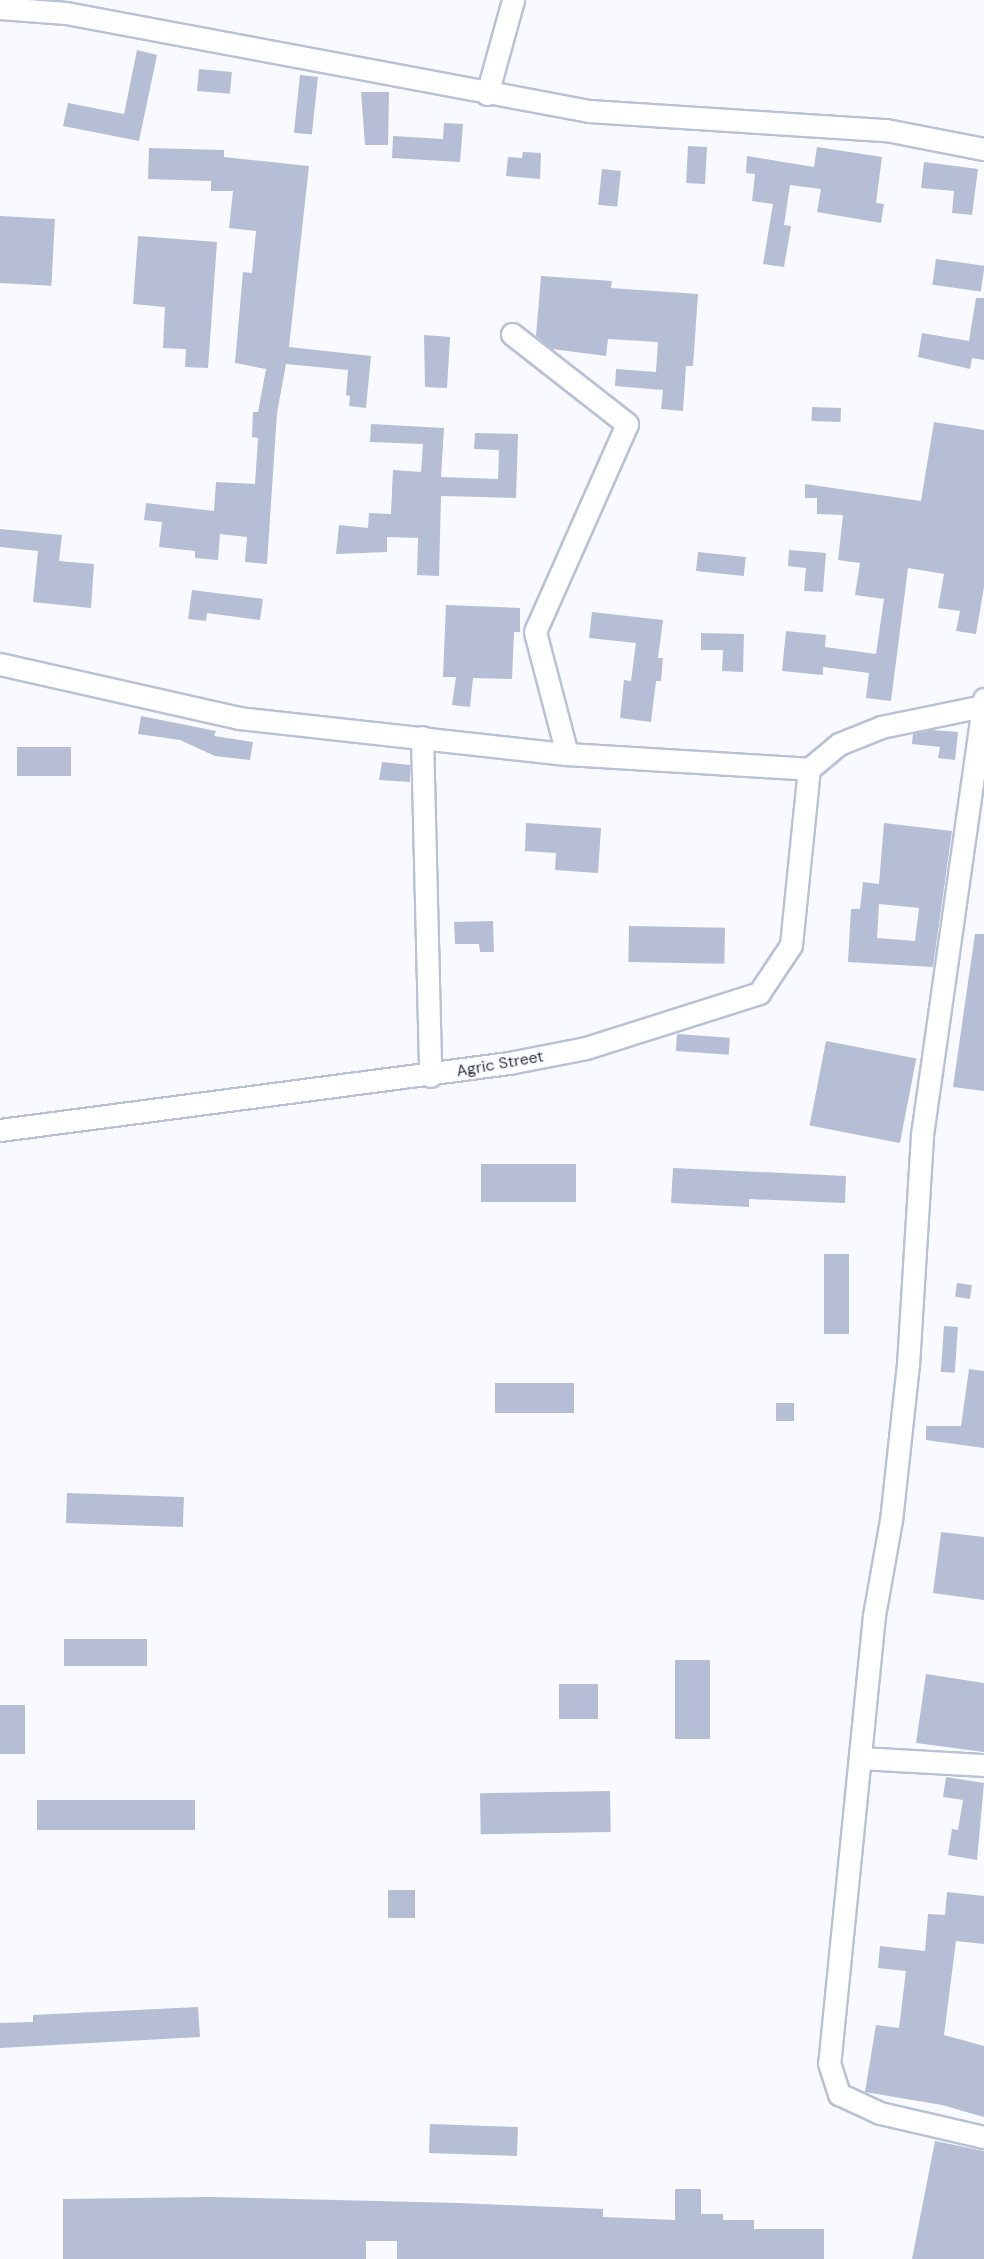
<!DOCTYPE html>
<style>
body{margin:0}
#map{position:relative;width:984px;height:2259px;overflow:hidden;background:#f8faff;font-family:"DM Sans",sans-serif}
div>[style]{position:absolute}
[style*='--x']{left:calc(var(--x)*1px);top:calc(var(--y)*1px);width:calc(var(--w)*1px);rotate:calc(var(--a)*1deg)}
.building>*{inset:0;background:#b5bed4;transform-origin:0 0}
.roads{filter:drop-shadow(2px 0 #b8c1d6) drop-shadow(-2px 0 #b8c1d6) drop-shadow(0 2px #b8c1d6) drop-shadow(0 -2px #b8c1d6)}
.minor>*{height:21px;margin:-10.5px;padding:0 10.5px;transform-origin:10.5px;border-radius:10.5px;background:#fff}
span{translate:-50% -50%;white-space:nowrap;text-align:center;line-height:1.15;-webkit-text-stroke:4.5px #f8faff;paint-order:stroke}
.street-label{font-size:16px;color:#33373f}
</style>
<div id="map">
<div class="building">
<div style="clip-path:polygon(137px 50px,157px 55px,139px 141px,63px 126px,68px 103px,124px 114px)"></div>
<div style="left:199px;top:69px;width:33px;height:22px;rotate:5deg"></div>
<div style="left:300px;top:75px;width:18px;height:58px;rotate:6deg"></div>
<div style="clip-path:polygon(361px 92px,389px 92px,388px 145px,365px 145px)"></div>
<div style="clip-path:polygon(444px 123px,463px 124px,460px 162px,392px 158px,393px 136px,443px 139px)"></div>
<div style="left:688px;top:146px;width:19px;height:37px;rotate:3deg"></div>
<div style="clip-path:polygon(817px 147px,882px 157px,876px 203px,884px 204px,881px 223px,817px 212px,821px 189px,790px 185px,784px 225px,791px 226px,784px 267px,763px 264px,773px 204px,752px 201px,755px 174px,746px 173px,747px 156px,814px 167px)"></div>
<div style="clip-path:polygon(149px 148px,224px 150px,224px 157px,309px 166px,289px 347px,371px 356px,366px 408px,349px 406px,350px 396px,346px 395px,348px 370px,286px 364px,277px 413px,267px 564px,245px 562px,247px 537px,220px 534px,218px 560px,195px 558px,195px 551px,159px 547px,162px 522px,144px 520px,146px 503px,214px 511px,216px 482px,255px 484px,258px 438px,252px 437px,253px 412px,258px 412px,266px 369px,235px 363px,243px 272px,252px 273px,256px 231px,229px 228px,233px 191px,211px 191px,211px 181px,148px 179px)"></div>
<div style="clip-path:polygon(523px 152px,541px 153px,540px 179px,506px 176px,508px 157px,522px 158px)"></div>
<div style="clip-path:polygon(924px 162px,978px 169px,972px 215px,952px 213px,954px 191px,921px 188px)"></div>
<div style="left:602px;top:169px;width:19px;height:36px;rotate:6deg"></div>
<div style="left:0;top:216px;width:55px;height:67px;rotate:3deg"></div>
<div style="clip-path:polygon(138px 236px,217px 242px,208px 368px,185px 367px,186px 349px,163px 348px,165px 307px,133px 304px)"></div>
<div style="left:936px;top:259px;width:49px;height:26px;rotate:8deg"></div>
<div style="clip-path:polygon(541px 276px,612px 281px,611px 288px,698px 294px,693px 366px,686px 366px,683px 411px,661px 409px,663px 390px,615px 386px,616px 369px,656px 372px,658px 342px,608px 339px,606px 356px,552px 349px,536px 336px)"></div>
<div style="clip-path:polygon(976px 298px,984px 298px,984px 360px,972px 358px,970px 369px,918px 357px,922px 333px,969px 341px)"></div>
<div style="clip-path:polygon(424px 335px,450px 337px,447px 388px,425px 387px)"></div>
<div style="left:812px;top:407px;width:29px;height:14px;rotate:2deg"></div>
<div style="clip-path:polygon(934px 422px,984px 430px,984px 587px,976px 634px,956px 631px,960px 611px,938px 608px,944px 574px,908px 568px,891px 701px,866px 698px,869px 673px,823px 667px,823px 675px,782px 671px,786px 631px,826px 635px,825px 647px,876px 654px,884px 599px,855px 595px,860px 563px,838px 560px,843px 515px,817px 514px,817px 498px,805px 498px,805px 484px,921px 501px)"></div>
<div style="clip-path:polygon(371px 424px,444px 428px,441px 477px,498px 479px,499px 450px,474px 449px,475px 433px,518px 434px,516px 498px,441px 496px,439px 576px,417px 575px,418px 538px,387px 537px,387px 552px,336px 554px,339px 525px,368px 528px,369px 513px,391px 514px,393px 470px,421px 472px,423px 444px,370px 442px)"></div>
<div style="clip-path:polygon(0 529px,62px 535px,59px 561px,94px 564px,91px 608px,33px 602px,38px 551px,0 547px)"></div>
<div style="clip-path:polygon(789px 550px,826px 553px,823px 592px,804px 591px,806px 568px,788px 566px)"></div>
<div style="left:698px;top:552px;width:48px;height:19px;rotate:6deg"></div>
<div style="clip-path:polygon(192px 590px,263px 599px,260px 620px,207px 613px,206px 621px,188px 619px)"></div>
<div style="clip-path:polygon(446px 605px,520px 608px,520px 632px,514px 632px,512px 679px,473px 678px,470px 707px,452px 705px,456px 677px,443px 677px)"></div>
<div style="clip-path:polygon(592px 612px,663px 620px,658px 658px,663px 658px,661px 681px,656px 681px,651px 722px,620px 718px,624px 680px,631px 681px,636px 643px,589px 638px)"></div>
<div style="clip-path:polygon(701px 633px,744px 634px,743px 672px,722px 671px,723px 650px,701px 650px)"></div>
<div style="clip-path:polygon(141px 716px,216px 731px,214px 736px,253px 742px,250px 760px,215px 756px,180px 740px,138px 734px)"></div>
<div style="clip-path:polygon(932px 730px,958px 732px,955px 760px,938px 758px,940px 747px,912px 744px,913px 734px)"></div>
<div style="left:17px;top:747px;width:54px;height:29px"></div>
<div style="clip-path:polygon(382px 762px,410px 765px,410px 782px,379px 780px)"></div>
<div style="clip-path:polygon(526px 823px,601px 828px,598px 873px,555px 870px,556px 853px,525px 851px)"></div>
<div style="clip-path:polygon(evenodd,884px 823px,952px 831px,933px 967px,848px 962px,851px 909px,860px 909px,863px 882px,879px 884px,884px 823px,879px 904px,919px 908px,915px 941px,877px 938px,879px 904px)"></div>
<div style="clip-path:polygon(493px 921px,494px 952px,480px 952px,479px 944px,455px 944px,454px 922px)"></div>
<div style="left:629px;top:926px;width:96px;height:36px;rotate:1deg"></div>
<div style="clip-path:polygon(975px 934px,984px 934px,984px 1091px,953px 1087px)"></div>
<div style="left:677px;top:1034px;width:53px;height:17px;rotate:4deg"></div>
<div style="left:826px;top:1041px;width:92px;height:86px;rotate:11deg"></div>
<div style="left:481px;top:1164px;width:95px;height:38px"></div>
<div style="clip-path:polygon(673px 1168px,846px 1176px,845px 1203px,749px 1199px,749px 1207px,671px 1203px)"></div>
<div style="left:824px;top:1254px;width:25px;height:80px"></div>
<div style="left:957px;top:1283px;width:15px;height:14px;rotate:8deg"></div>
<div style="left:944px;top:1326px;width:14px;height:46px;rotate:4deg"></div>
<div style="clip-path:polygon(969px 1369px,984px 1371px,984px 1448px,926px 1440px,926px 1426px,961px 1426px)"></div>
<div style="left:574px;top:1383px;width:30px;height:79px;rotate:90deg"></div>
<div style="left:776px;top:1403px;width:18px;height:18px"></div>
<div style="left:67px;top:1493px;width:117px;height:30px;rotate:2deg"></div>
<div style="clip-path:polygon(941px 1532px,984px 1537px,984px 1600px,933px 1593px)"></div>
<div style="left:64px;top:1639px;width:83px;height:27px"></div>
<div style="left:675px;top:1660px;width:35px;height:79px"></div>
<div style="clip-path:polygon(926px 1674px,984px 1683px,984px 1752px,916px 1743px)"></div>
<div style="left:559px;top:1684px;width:39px;height:35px"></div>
<div style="left:0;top:1705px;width:25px;height:49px"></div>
<div style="clip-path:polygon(946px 1777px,984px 1783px,977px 1860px,948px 1855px,952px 1829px,958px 1830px,963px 1800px,943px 1797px)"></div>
<div style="left:610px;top:1791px;width:41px;height:130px;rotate:89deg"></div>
<div style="left:195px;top:1800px;width:30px;height:158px;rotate:90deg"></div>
<div style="left:388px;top:1890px;width:27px;height:28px"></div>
<div style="clip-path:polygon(947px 1892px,984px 1896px,984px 1944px,956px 1941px,944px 2035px,984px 2046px,984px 2117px,942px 2105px,865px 2092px,876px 2025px,899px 2028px,906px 1971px,878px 1968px,880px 1946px,925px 1951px,928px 1914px,945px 1915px)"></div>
<div style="clip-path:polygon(198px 2007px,200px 2037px,0 2048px,0 2023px,33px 2022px,33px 2015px)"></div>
<div style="left:430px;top:2124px;width:88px;height:29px;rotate:2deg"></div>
<div style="clip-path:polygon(935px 2141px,984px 2151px,984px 2259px,912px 2259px)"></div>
<div style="clip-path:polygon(675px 2189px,701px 2189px,701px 2214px,723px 2214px,723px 2220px,754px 2220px,754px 2229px,824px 2229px,824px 2259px,397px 2259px,397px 2241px,366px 2241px,366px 2259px,63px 2259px,63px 2199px,210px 2197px,458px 2203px,603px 2209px,603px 2217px,675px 2220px)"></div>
</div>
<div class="roads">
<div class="minor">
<div style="--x:0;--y:8;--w:66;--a:4.3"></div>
<div style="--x:66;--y:13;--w:532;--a:10.61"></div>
<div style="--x:589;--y:111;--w:298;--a:3.7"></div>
<div style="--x:886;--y:130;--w:100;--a:11"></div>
<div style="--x:487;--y:94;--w:98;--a:-74.5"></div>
<div style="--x:512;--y:334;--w:146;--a:38"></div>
<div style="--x:627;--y:424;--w:227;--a:113.9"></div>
<div style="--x:535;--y:632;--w:126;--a:75.3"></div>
<div style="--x:0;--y:664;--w:245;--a:12.7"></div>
<div style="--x:239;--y:718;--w:330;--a:6.3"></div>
<div style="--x:567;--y:754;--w:242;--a:3.5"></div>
<div style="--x:809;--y:769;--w:39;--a:-40"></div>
<div style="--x:839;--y:744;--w:45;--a:-22"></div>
<div style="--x:881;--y:727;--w:104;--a:-11.6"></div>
<div style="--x:984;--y:699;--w:441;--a:98.1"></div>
<div style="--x:922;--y:1136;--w:228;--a:93.5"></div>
<div style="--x:908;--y:1364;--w:157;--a:96.2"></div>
<div style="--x:891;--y:1520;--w:97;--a:100.1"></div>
<div style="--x:874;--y:1615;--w:450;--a:95.7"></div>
<div style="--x:829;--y:2063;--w:33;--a:72"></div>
<div style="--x:839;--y:2094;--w:45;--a:24.9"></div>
<div style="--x:880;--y:2113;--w:107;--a:13"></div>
<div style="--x:422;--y:737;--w:339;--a:88.6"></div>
<div style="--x:0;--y:1130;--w:513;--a:-7.5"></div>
<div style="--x:509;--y:1063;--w:78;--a:-11"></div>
<div style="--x:586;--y:1048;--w:182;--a:-17.6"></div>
<div style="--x:759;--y:993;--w:58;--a:-56.3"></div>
<div style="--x:791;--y:945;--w:177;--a:-84.2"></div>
<div style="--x:862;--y:1758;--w:122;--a:3.3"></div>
</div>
</div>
<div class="street-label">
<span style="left:500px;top:1064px;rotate:-10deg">Agric Street</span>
</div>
</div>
